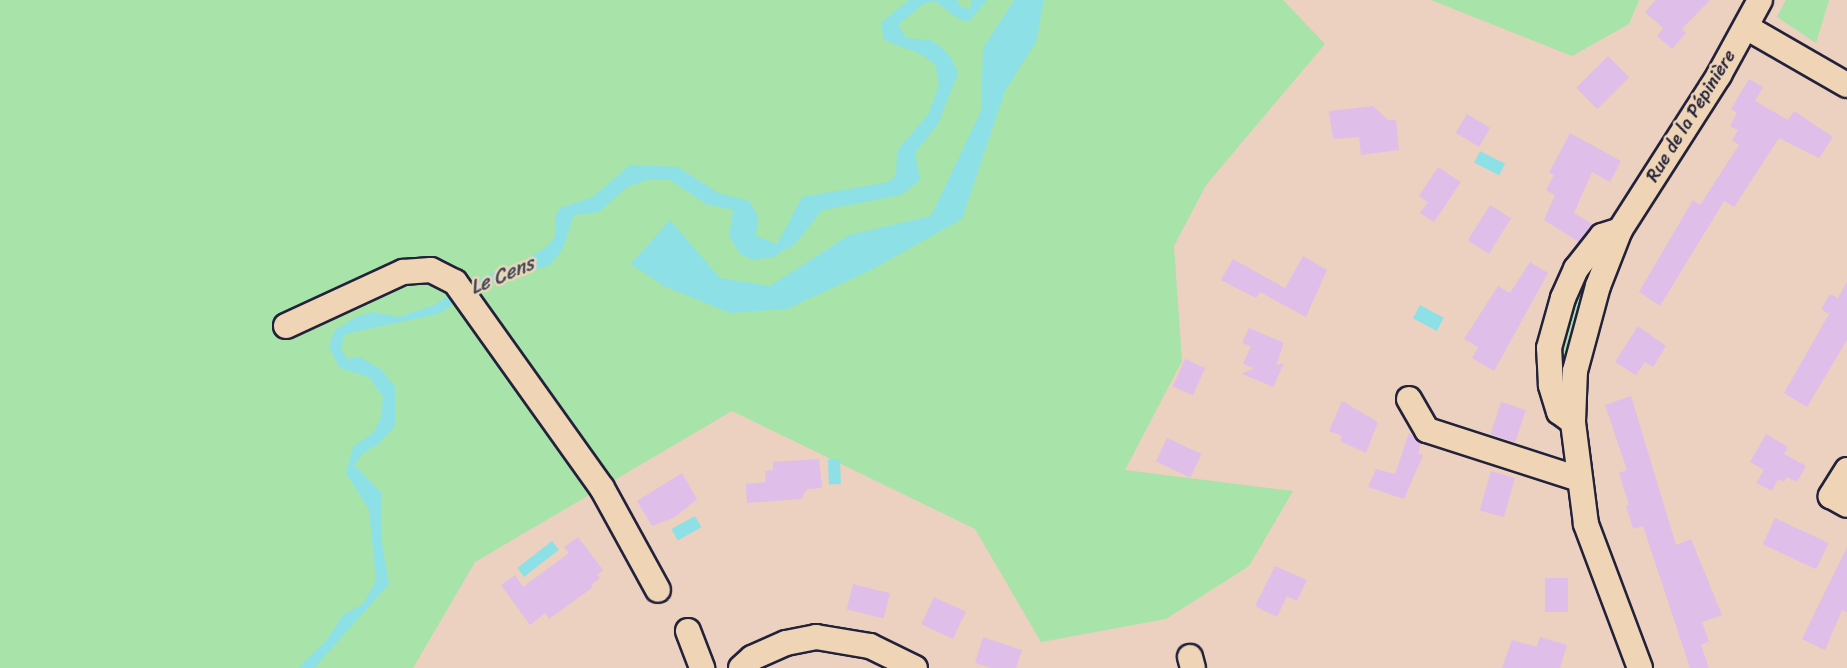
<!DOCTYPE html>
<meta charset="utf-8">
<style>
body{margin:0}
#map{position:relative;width:1847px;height:668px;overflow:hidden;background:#ecd0c0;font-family:Sriracha,sans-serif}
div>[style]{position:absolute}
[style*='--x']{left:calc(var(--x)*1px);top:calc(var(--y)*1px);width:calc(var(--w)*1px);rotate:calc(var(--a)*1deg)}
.green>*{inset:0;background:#a8e3a9}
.water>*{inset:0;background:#8ee0e7;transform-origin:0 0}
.building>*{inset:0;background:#dfbeea;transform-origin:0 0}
.roads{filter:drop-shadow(2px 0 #22223b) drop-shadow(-2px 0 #22223b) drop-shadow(0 2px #22223b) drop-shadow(0 -2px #22223b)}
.minor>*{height:24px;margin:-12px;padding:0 12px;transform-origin:12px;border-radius:12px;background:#efd5b6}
span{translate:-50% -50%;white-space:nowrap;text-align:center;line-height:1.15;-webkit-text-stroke:5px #efd5b6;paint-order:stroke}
.street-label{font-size:18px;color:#22223b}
.water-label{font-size:20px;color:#38485d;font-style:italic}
</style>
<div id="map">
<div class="green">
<div style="clip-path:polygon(0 0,1283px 0,1325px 44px,1206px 185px,1174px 246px,1182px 361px,1125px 470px,1293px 491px,1249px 566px,1166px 619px,1041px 642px,975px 529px,732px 411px,475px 562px,413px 668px,0 668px)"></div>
<div style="clip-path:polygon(1431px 0,1639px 0,1629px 24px,1572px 56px)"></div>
<div style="clip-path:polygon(1786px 0,1829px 0,1816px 43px,1777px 17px)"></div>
<div style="clip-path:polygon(1597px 258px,1583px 288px,1561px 389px,1557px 362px,1570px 301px)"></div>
</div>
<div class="water">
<div style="clip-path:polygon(909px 0,957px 0,961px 7px,970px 9px,972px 0,987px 0,969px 22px,957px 18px,935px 1px,923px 4px,898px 25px,906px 38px,930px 40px,940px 46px,950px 56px,958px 73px,938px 124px,915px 153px,920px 180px,901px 195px,822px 210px,795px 244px,773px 257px,753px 260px,740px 254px,729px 236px,733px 210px,706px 204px,670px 180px,647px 180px,627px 187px,599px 212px,574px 215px,562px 250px,550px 265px,475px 290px,438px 314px,345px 334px,341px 348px,347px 359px,360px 357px,382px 370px,395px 387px,395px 426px,378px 444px,363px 453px,354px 465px,381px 492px,381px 537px,389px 584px,314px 668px,298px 668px,326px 641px,343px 615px,363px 604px,376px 581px,369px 510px,346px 473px,353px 447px,374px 432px,381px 416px,383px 397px,369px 377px,340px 368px,329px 347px,334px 331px,356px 317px,373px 312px,399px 317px,434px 305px,468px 283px,527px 259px,549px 245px,556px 234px,555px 216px,560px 208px,593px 197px,630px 165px,678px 167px,718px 193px,749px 201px,758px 216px,756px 236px,777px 244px,802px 197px,889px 182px,896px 175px,897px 151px,929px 113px,939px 85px,935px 64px,921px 54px,884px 40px,881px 23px)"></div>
<div style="clip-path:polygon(1014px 0,1044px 0,1036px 42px,1005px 91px,962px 219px,873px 269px,787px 309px,730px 313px,664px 286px,631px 264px,670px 220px,720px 278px,770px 286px,849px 235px,931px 216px,981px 111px,983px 48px)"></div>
<div style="left:1480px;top:151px;width:28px;height:13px;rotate:27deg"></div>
<div style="left:1420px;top:305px;width:27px;height:15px;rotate:28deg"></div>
<div style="left:840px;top:459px;width:25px;height:12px;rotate:88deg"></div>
<div style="left:695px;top:516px;width:13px;height:27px;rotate:61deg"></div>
<div style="left:552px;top:541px;width:11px;height:44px;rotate:52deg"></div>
</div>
<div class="building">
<div style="clip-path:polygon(1656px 0,1710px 0,1682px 29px,1686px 33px,1672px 49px,1657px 36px,1663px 28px,1645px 12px)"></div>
<div style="left:1608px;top:56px;width:30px;height:45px;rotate:45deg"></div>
<div style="clip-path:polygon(1749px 79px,1763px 87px,1755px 101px,1788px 120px,1794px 111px,1833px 137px,1819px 158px,1779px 138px,1734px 207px,1724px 201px,1660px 306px,1639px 292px,1693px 200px,1700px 205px,1739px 145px,1732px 140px,1738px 130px,1730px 126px,1737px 113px,1731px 109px)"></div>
<div style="clip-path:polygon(1373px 106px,1388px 120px,1396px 120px,1399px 150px,1361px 155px,1359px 137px,1333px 139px,1329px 111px)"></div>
<div style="left:1467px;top:114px;width:27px;height:22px;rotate:31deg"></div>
<div style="clip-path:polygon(1570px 133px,1621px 161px,1610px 182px,1592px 172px,1574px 213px,1592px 224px,1579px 242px,1544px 220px,1555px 195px,1546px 190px,1554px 175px,1549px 173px)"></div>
<div style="clip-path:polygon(1438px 167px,1461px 182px,1434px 222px,1420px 213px,1428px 202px,1419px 196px)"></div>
<div style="left:1490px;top:205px;width:25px;height:42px;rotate:32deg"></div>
<div style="clip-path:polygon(1303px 256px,1327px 270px,1306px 317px,1260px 292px,1256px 298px,1221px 280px,1233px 259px,1285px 288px)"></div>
<div style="clip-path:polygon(1530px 262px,1548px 273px,1494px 371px,1472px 358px,1478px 347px,1464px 339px,1498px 286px,1510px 293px)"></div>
<div style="clip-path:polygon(1847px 282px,1847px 340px,1807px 407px,1784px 393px,1829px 314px,1821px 309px,1830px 294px,1838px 298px)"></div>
<div style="clip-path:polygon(1638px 326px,1666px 346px,1653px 367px,1645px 362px,1636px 375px,1615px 362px)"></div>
<div style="clip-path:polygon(1249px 328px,1284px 343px,1276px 365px,1284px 363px,1273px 387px,1242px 374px,1254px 368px,1243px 364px,1251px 346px,1242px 343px)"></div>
<div style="left:1185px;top:359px;width:22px;height:30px;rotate:24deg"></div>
<div style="clip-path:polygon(1631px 396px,1676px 545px,1691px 539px,1722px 615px,1702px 622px,1709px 641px,1701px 645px,1709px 668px,1690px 668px,1643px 526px,1633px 529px,1626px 506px,1629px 505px,1619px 473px,1627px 470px,1605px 405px)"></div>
<div style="clip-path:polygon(1342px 401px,1378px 422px,1366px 453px,1340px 441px,1342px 436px,1329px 431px)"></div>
<div style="left:1501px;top:402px;width:26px;height:34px;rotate:18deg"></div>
<div style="clip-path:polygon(1409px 433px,1421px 443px,1418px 454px,1423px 455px,1404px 499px,1368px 487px,1376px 469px,1395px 474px)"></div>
<div style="clip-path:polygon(1766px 434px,1788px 447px,1784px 454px,1806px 466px,1797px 482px,1787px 477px,1784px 482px,1778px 479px,1772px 491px,1756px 483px,1764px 470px,1750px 462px)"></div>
<div style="left:1167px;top:438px;width:38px;height:26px;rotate:25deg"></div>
<div style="clip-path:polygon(819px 459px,822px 488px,807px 489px,801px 499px,747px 503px,746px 484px,766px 482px,765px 471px,773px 470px,773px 462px)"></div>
<div style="left:1491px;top:471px;width:25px;height:41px;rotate:16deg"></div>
<div style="clip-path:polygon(682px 473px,697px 499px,675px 517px,652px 526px,637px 501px)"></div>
<div style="left:1775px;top:518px;width:59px;height:29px;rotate:25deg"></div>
<div style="clip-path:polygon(578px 537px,603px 570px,597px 575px,600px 578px,591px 585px,593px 587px,549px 619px,545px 613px,530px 625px,501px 585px,515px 575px,523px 587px,569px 553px,564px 547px)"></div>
<div style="clip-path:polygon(1847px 547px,1847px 612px,1842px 610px,1825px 650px,1802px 639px)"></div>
<div style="clip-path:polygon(1275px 566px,1307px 580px,1297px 601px,1287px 596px,1277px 617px,1255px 606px)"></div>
<div style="left:1545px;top:578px;width:23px;height:34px"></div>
<div style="left:853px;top:584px;width:38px;height:26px;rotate:14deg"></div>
<div style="left:934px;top:597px;width:35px;height:30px;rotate:25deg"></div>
<div style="clip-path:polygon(983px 637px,1022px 650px,1016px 668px,991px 668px,975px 663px)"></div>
<div style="clip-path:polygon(1540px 637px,1567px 645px,1560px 668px,1502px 668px,1512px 640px,1537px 647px)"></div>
</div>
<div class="roads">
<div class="minor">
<div style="--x:1746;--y:27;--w:116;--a:29.9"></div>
<div style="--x:286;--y:326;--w:129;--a:-24.8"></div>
<div style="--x:403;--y:272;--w:28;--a:-4"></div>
<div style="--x:431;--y:270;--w:27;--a:27"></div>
<div style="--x:455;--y:282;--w:253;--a:54.5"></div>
<div style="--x:602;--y:488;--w:116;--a:61.2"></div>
<div style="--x:1409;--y:399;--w:36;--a:60"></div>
<div style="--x:1427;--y:430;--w:160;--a:17.9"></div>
<div style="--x:1573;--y:422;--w:17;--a:-144"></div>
<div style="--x:1559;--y:412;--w:28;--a:-107"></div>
<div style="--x:1551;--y:385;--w:37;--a:-93"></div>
<div style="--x:1549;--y:348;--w:52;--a:-74.4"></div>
<div style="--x:1563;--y:298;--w:32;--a:-66"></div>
<div style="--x:1576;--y:269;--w:42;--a:-51.8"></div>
<div style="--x:1602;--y:236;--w:19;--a:-18"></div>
<div style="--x:1847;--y:470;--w:31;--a:122"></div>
<div style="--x:1831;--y:496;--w:18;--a:29"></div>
<div style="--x:688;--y:631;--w:40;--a:69"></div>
<div style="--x:1190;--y:657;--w:11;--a:75"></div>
<div style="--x:741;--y:668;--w:15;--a:-42"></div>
<div style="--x:752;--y:658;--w:37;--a:-24"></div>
<div style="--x:786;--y:643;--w:31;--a:-11"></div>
<div style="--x:816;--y:637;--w:55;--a:9.5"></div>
<div style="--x:870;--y:646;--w:50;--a:26.1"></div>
<div style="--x:1640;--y:668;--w:154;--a:-110.6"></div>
<div style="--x:1586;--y:524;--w:103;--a:-97.3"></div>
<div style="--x:1573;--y:422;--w:51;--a:-87.8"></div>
<div style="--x:1575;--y:371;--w:88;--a:-74.9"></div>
<div style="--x:1598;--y:286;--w:60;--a:-68.6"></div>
<div style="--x:1620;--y:230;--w:184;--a:-57.4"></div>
<div style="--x:1719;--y:75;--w:85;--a:-61.3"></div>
</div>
</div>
<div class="street-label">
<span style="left:1691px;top:116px;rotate:-58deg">Rue de la Pépinière</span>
</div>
<div class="water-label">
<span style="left:502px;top:275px;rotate:-23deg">Le Cens</span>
</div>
</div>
